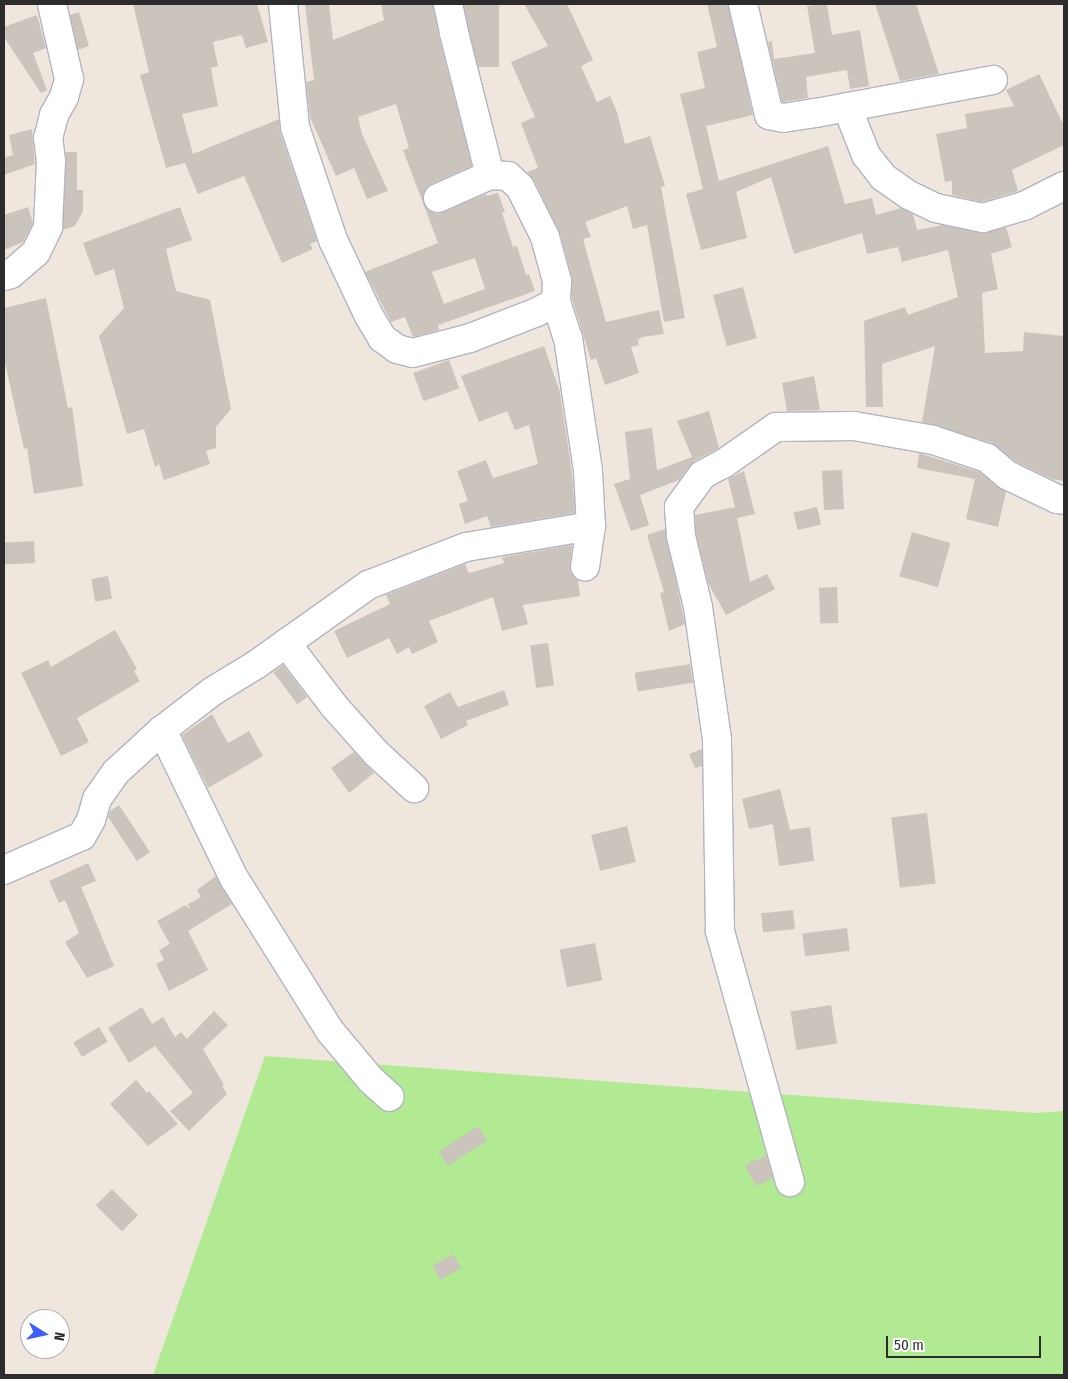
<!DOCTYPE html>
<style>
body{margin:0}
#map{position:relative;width:1068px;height:1379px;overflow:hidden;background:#efe7dd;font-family:"Fira Sans Condensed",sans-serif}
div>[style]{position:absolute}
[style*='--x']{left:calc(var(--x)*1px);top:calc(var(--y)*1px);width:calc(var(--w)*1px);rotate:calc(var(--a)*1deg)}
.green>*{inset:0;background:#b2ea94}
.building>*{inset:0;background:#cac4bc;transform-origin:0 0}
.roads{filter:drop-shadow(1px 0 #b1b4c1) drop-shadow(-1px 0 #b1b4c1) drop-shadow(0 1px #b1b4c1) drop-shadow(0 -1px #b1b4c1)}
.minor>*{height:28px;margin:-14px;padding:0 14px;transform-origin:14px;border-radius:14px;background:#fff}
span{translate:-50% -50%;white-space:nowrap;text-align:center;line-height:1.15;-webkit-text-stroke:4px #fff;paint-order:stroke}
.frame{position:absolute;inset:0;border:5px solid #2c2c2c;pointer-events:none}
.north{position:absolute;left:20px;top:1309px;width:50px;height:50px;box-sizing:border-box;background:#fff;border:1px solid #ababab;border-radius:50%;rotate:100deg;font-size:14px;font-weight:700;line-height:20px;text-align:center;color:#2c2c2c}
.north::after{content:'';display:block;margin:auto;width:18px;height:22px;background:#3a5eff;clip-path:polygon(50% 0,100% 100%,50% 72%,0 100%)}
.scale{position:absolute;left:886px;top:1336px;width:155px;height:22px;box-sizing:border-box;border:2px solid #2c2c2c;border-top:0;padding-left:6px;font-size:15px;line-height:18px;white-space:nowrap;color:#2c2c2c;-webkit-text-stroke:4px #fff;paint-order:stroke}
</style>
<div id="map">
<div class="green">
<div style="clip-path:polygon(265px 1056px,1035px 1113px,1064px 1111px,1064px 1375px,153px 1375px)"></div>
</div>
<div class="building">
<div style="clip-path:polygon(133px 4px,257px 4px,268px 42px,246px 48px,242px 35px,213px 42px,218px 66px,211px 68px,218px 106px,182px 114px,193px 154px,279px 119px,280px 132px,317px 241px,310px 244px,313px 249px,282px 263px,244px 176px,198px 194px,185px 163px,166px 168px,140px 75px,149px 72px)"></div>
<div style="clip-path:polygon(evenodd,305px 4px,329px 4px,333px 40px,384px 20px,381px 4px,433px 4px,439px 37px,472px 166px,431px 184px,426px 188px,423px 196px,424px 204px,428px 210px,437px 214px,486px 194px,487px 196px,498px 193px,505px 212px,502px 213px,513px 247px,517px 246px,526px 275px,529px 274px,535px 291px,438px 325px,439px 330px,413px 337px,405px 317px,391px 322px,365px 272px,438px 243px,403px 150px,409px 148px,396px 104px,358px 117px,362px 134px,388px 191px,367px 199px,354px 168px,336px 176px,310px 117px,306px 82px,314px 80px,305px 4px,475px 258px,485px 289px,444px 304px,432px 272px,475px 258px)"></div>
<div style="left:464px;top:4px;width:35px;height:63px"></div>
<div style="clip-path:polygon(524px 4px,567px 4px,593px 60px,581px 66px,597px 102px,610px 96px,617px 112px,625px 144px,650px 136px,665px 186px,661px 187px,685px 318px,664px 322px,647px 225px,633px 229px,627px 206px,585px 222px,591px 237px,583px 239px,606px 322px,659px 310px,664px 334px,642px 337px,638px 340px,639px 345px,631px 347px,639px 373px,605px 385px,596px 358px,591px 360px,572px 299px,572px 277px,560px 233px,534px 180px,527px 172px,538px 168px,521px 123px,535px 117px,511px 62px,548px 46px)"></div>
<div style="clip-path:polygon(707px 4px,728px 4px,753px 115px,706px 126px,719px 181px,828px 146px,845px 204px,872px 198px,876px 215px,901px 208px,913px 214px,917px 230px,943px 225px,980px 233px,1006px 227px,1012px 247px,991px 254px,998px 289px,982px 293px,985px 353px,1023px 351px,1024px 332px,1064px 336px,1064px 481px,1052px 479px,1016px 462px,992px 443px,922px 422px,935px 346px,882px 364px,883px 407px,866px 407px,864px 321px,905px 307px,908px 315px,958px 297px,948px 250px,902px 262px,898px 247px,867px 254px,862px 233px,794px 254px,771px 177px,736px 192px,747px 238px,701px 250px,686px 194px,703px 189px,680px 94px,705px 88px,697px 52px,717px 47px)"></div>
<div style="clip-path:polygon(827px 4px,832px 35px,860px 30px,869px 86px,850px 89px,847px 70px,806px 77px,808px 98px,782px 102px,768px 42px,772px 41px,774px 59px,815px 53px,807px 6px)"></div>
<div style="clip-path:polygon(875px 4px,916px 4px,939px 74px,900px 81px)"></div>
<div style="clip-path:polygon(79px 12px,89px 46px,78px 50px,70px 15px)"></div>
<div style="clip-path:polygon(37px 15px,46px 48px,33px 53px,47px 90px,41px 93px,4px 37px,4px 27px)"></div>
<div style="clip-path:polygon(1039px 74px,1064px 126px,1064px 145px,1012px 170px,1018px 191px,982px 202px,952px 195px,952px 181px,945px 182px,936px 134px,967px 128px,965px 114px,1014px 106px,1006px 90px)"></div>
<div style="clip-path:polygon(32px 129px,35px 164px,4px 175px,4px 158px,13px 155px,9px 135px)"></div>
<div style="clip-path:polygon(66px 152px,77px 152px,77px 190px,83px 190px,83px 211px,75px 226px,63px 230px)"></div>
<div style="clip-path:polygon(28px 207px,33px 223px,23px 242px,4px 250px,4px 215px)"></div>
<div style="clip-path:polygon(180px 207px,192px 240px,166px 249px,176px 291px,210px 300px,231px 409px,216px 427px,216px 448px,206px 451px,210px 464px,164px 480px,159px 464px,155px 467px,144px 429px,127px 434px,99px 336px,124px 308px,114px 269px,95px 276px,83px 243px)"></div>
<div style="left:743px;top:287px;width:53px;height:31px;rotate:75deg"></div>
<div style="clip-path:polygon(46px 298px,68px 408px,72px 407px,83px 486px,34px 494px,27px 448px,24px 449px,4px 358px,4px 308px)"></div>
<div style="clip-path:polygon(544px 346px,560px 392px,572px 473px,575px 513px,491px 527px,487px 516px,465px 524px,459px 504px,468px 501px,457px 471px,486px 460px,493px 478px,538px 464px,529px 425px,515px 430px,507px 411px,479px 422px,461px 376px)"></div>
<div style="left:449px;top:360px;width:30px;height:38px;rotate:70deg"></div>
<div style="clip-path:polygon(814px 376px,820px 410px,787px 411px,782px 383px)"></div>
<div style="clip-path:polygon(709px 411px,719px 448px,694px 461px,679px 480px,640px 495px,649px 525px,631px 531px,614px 484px,630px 479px,625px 432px,652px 428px,657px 470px,692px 457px,677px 421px)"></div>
<div style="clip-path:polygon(919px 453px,979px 472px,1006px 492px,998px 527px,966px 519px,975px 479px,917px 468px)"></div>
<div style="left:842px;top:470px;width:39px;height:20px;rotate:87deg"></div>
<div style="clip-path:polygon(744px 471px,755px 514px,737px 518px,750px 582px,767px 574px,775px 589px,726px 615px,708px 583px,696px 534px,695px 515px,735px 507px,728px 479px)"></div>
<div style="left:817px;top:507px;width:18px;height:24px;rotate:77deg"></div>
<div style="clip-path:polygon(665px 529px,685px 624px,669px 631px,660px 593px,664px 592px,647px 535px)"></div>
<div style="left:912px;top:532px;width:40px;height:46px;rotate:16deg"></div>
<div style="left:34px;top:541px;width:22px;height:30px;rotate:87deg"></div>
<div style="clip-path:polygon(572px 545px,570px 572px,578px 580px,580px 596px,523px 605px,528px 624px,502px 631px,493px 597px,429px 621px,438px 642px,412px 654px,409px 647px,397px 654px,389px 638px,347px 658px,334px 631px,390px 604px,386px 595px,465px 564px,469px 573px,504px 563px,502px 557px)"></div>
<div style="left:108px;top:576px;width:23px;height:17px;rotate:80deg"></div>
<div style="left:837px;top:587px;width:36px;height:18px;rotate:88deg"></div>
<div style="clip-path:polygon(115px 630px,137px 669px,134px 671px,140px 681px,77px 718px,89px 742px,61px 756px,21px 673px,48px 660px,51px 667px)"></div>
<div style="left:548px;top:643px;width:43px;height:18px;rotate:82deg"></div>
<div style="left:690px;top:664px;width:19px;height:56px;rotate:81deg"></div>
<div style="left:283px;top:665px;width:40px;height:12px;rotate:53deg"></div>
<div style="clip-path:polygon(504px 690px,509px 705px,466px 721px,468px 725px,441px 739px,424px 706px,450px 692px,458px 707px)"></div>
<div style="clip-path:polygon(212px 714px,228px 743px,249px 731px,263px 756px,208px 788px,182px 735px)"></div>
<div style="clip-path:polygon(702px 749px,702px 766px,695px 768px,689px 754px)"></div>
<div style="clip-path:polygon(354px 752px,374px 773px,349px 793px,331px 768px)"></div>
<div style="clip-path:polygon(780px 789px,790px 830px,810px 827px,814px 861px,779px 866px,773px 824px,749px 829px,742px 799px)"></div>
<div style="clip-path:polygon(119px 805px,150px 852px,137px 861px,108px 817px,110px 811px)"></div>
<div style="left:927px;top:813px;width:71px;height:36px;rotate:83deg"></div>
<div style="left:627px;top:826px;width:37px;height:37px;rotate:76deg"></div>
<div style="clip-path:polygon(88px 863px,96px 881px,81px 887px,114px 966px,87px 978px,65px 942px,79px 933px,65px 900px,59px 903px,49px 881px)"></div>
<div style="clip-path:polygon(216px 876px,232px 904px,188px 931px,208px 970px,169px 991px,156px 964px,164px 960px,159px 950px,170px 944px,157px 921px,186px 905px,190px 910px,188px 904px,201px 897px,197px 890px)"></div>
<div style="left:793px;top:910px;width:19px;height:32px;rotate:84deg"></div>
<div style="left:847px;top:928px;width:23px;height:45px;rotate:83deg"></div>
<div style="left:595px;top:943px;width:38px;height:36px;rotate:79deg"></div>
<div style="left:831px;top:1005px;width:39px;height:41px;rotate:81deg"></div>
<div style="clip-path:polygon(142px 1007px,152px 1024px,163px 1017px,175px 1037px,181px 1032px,187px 1039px,214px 1011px,228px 1025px,203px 1049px,224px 1085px,222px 1086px,227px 1094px,189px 1131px,170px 1111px,193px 1093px,155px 1046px,129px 1063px,108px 1028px)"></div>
<div style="left:99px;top:1027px;width:17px;height:30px;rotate:59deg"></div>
<div style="clip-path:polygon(136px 1080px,147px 1093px,149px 1091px,178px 1124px,148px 1146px,110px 1104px)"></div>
<div style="left:478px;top:1126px;width:17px;height:47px;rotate:57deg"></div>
<div style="clip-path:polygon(766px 1155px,773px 1178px,756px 1186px,745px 1165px)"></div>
<div style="left:112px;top:1189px;width:37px;height:23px;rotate:45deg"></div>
<div style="left:453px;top:1254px;width:16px;height:24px;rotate:60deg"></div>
</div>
<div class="roads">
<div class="minor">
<div style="--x:283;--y:4;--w:124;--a:84.4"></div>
<div style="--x:295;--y:127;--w:119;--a:71.4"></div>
<div style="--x:333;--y:240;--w:84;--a:64.7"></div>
<div style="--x:369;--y:316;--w:26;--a:59"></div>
<div style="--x:382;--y:338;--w:19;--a:36"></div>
<div style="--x:397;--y:349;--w:16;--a:14"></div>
<div style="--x:413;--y:353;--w:59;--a:-14.7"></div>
<div style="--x:470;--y:338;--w:72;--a:-21.2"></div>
<div style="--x:537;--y:312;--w:21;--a:-28"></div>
<div style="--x:448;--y:4;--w:30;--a:78"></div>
<div style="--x:454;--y:33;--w:146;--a:75.8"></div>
<div style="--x:743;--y:4;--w:114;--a:76.8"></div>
<div style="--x:769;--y:115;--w:14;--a:12"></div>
<div style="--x:783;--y:118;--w:33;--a:-9"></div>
<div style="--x:816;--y:113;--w:180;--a:-10.6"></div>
<div style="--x:847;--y:107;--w:52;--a:68.4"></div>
<div style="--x:866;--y:155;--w:28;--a:52"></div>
<div style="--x:883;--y:177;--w:32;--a:35"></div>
<div style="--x:909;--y:195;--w:30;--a:26"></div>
<div style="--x:936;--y:208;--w:48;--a:12"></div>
<div style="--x:983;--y:218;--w:43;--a:-16.3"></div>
<div style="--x:1024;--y:206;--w:45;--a:-26.6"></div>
<div style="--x:438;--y:198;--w:57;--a:-23.9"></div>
<div style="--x:490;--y:175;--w:18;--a:3"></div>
<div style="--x:508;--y:176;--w:16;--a:43"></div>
<div style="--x:520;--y:187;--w:56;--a:63.4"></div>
<div style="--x:545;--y:237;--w:46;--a:74.7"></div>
<div style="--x:557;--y:281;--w:21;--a:93"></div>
<div style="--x:556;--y:302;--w:38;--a:72"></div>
<div style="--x:568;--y:338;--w:134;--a:81.4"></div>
<div style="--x:588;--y:471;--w:55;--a:86.9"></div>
<div style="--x:591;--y:526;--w:41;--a:98.3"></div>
<div style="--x:4;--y:276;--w:7;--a:-16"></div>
<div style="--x:11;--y:274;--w:33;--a:-41"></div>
<div style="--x:36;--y:252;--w:28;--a:-64"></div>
<div style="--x:48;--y:227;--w:66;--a:-87.4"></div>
<div style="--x:51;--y:161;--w:23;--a:-97"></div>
<div style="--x:48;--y:138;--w:24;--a:-75"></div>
<div style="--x:54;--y:115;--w:21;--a:-61"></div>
<div style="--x:64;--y:97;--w:19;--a:-74"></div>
<div style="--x:69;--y:79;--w:77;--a:-102.8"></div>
<div style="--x:286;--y:643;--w:79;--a:52.7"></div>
<div style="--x:334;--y:706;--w:63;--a:48.2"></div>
<div style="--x:376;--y:753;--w:52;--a:42.6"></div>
<div style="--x:162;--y:730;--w:165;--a:64.1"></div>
<div style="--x:234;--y:878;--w:181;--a:57.9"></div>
<div style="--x:330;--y:1031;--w:64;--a:50.1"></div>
<div style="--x:371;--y:1080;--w:25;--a:42"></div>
<div style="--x:4;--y:870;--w:85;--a:-23.6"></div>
<div style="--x:82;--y:836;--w:18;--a:-61"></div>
<div style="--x:91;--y:820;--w:22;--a:-74"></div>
<div style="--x:97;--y:799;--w:33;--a:-55"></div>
<div style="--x:116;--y:772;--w:62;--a:-42.4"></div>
<div style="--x:162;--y:730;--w:64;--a:-37.4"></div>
<div style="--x:213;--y:691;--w:52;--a:-31.5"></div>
<div style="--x:257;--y:664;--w:136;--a:-35.4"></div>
<div style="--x:368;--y:585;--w:105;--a:-21.2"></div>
<div style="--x:466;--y:547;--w:127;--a:-9.5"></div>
<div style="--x:790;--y:1182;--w:261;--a:-105.6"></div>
<div style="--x:720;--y:931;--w:192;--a:-90.9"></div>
<div style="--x:717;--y:739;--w:133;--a:-98.2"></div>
<div style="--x:698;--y:607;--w:73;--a:-103.5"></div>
<div style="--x:681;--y:536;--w:29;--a:-94"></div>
<div style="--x:679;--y:507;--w:39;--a:-54"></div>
<div style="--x:702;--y:475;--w:24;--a:-28"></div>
<div style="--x:723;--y:464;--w:65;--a:-34.9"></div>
<div style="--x:776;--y:427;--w:78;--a:-0.7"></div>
<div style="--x:854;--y:426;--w:80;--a:10"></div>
<div style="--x:933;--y:440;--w:57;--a:18.4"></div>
<div style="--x:987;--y:458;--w:26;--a:40"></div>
<div style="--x:1007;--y:475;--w:55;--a:25.6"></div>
<div style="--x:1057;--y:499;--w:7;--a:8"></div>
</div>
</div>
<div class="frame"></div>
<div class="north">N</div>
<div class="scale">50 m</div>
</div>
